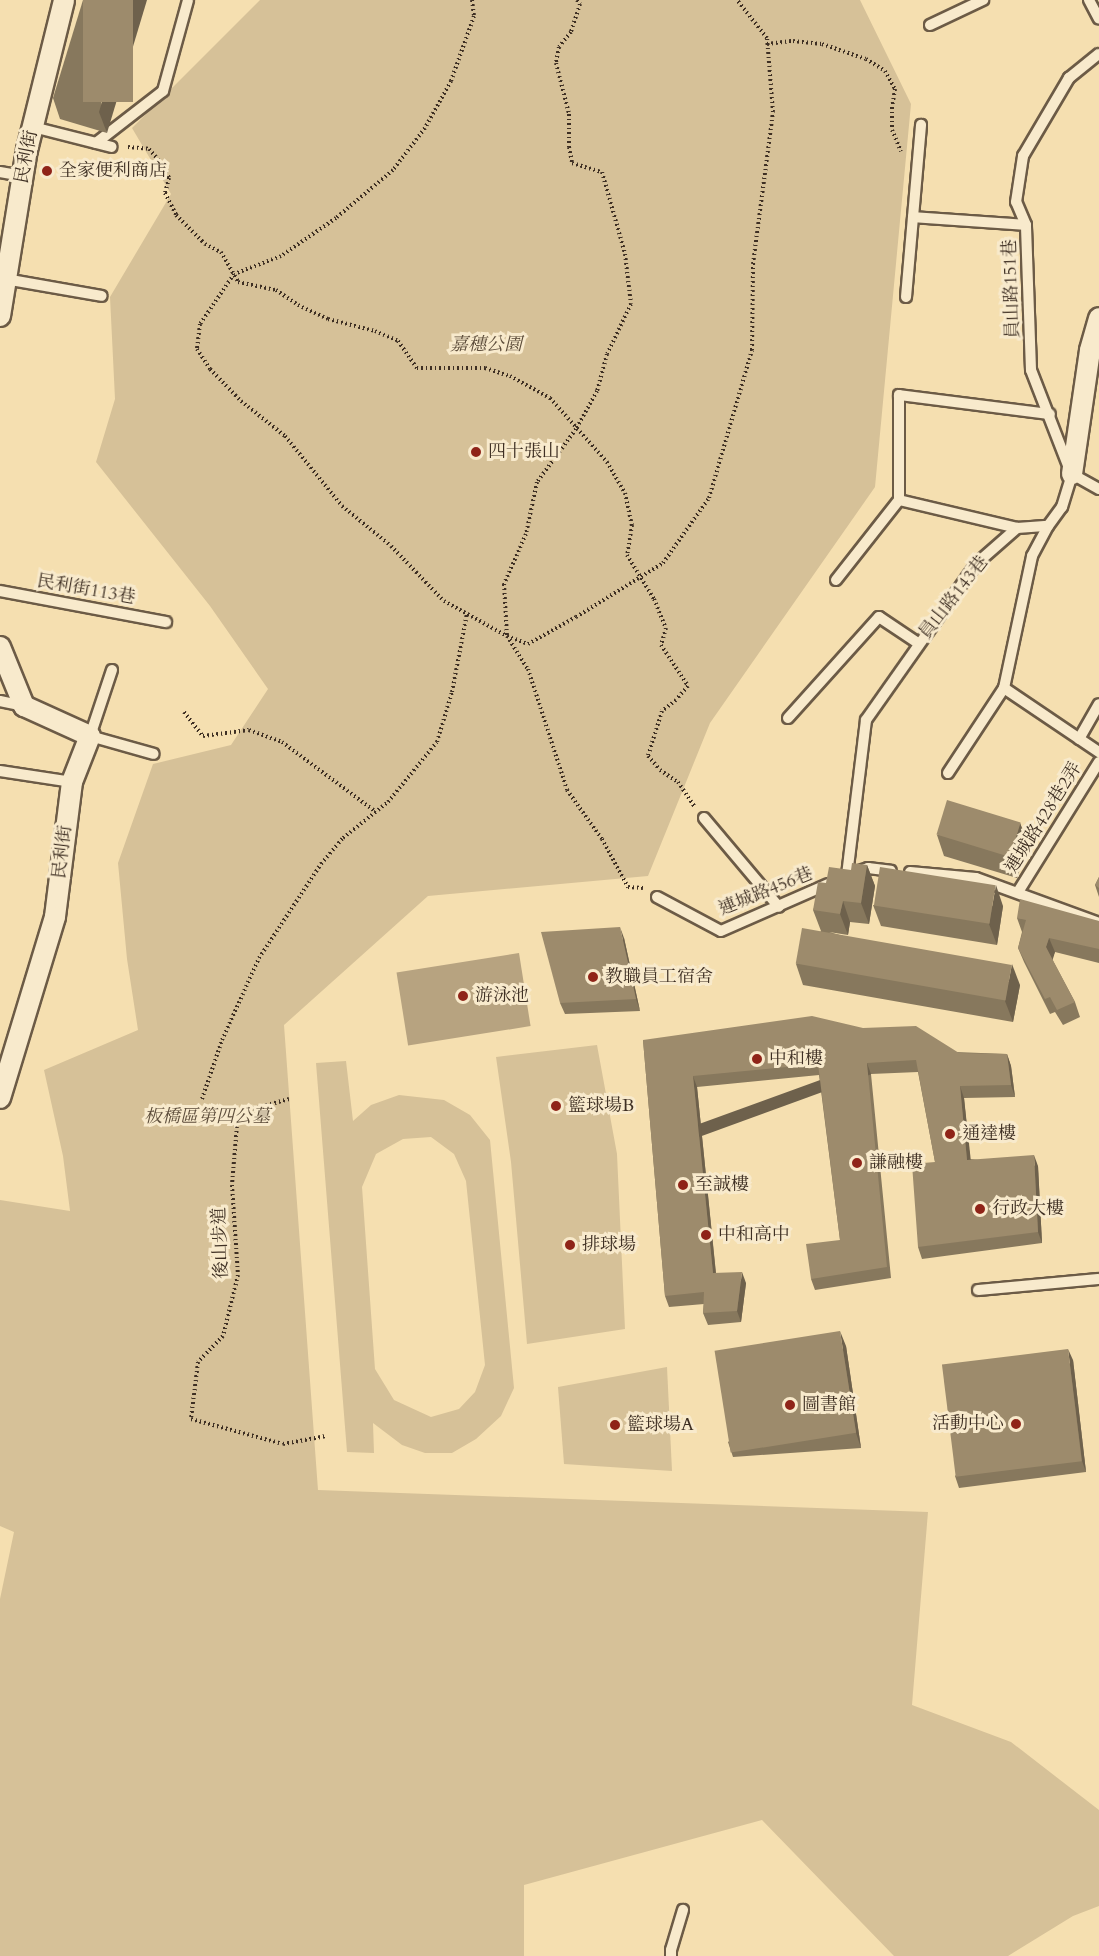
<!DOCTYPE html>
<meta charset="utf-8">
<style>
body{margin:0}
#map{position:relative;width:1099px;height:1956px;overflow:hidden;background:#f5dfb0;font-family:Cardo,"Noto Serif TC",serif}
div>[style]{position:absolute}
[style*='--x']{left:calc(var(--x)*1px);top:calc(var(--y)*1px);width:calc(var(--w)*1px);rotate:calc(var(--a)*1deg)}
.green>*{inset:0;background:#d6c198}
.water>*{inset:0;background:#b7a380;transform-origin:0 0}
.path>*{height:4px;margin-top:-2px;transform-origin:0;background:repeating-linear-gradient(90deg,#3e2f23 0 1.5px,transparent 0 4.5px)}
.roads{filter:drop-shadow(2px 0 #6c5b46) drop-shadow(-2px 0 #6c5b46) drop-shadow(0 2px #6c5b46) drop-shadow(0 -2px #6c5b46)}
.lane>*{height:10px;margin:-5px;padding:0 5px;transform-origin:5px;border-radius:5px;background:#f8eacc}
.street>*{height:20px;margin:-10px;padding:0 10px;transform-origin:10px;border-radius:10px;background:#f8eacc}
.wall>*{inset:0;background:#87785d}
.shaded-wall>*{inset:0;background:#6e614c;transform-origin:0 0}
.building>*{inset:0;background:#9d8b6c;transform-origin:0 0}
.dots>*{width:16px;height:16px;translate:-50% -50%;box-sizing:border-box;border:3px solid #f8eacc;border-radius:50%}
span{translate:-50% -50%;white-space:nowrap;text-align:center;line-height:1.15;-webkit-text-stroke:6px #f8eacc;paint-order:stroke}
.street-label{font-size:18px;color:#3e2f23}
.poi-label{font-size:18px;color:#3e2f23}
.left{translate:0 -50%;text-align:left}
.right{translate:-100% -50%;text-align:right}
.park-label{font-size:18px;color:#5c4c3a;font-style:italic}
</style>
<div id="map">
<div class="green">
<div style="clip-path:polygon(260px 0,860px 0,911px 104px,875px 487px,710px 723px,648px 876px,428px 896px,284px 1025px,318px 1490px,928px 1512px,912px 1705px,1011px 1742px,1099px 1810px,1099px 1906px,1073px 1916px,1008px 1956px,894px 1956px,762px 1820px,524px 1885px,524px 1956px,0 1956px,0 1599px,14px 1532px,0 1526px,0 1200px,70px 1211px,63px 1156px,44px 1070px,138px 1030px,127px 959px,118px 863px,153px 764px,231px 745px,268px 689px,210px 606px,96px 462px,115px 399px,110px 297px,171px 194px,132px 128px)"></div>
<div style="clip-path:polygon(597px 1045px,617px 1154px,625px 1329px,527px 1344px,511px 1162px,496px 1057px)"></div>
<div style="clip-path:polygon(evenodd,346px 1061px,353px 1121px,371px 1105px,399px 1095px,444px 1100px,470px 1115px,490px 1140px,514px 1388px,501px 1416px,476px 1439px,452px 1453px,425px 1453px,402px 1445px,373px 1423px,374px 1453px,347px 1452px,316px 1063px,346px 1061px,431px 1137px,454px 1154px,466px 1181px,485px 1365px,475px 1392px,459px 1409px,431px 1417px,394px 1400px,375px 1369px,362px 1187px,376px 1154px,403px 1139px,431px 1137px)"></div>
<div style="clip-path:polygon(667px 1367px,672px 1471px,564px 1464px,558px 1387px)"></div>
</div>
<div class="water">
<div style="left:519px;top:953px;width:74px;height:124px;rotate:81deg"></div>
</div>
<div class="path">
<div style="--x:472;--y:0;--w:16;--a:83"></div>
<div style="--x:474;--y:16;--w:69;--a:109.5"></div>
<div style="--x:451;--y:81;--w:54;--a:119"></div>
<div style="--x:425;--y:128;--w:53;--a:127.3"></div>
<div style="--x:393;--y:170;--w:75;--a:139.9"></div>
<div style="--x:336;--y:218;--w:67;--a:145.4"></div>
<div style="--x:281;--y:256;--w:50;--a:159"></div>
<div style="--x:234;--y:274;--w:60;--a:124.2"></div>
<div style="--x:200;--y:324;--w:25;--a:97"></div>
<div style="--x:197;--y:349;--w:24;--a:57"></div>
<div style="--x:210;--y:369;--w:45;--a:45.9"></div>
<div style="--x:241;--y:401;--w:56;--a:38.5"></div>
<div style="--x:285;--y:436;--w:90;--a:50.8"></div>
<div style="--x:342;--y:506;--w:63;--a:39.2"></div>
<div style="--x:391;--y:546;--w:76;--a:46.1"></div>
<div style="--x:444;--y:601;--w:72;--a:29.1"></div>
<div style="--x:507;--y:636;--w:22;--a:21"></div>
<div style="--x:528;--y:644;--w:55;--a:-29.4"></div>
<div style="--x:576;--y:617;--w:102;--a:-31.8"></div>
<div style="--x:663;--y:563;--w:80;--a:-54.7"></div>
<div style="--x:709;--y:498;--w:154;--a:-73.8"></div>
<div style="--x:752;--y:350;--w:86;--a:-89.3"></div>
<div style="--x:753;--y:264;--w:153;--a:-82.5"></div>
<div style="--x:773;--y:112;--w:74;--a:-94.6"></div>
<div style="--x:767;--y:38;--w:48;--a:-128.3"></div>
<div style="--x:577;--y:0;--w:5;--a:53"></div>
<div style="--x:580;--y:4;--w:29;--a:108"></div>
<div style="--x:571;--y:32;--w:19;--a:129"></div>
<div style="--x:559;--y:47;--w:16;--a:101"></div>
<div style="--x:556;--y:63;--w:53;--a:75.7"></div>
<div style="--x:569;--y:114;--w:33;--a:90"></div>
<div style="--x:569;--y:147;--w:16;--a:79"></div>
<div style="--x:572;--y:163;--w:31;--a:17"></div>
<div style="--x:602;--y:172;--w:85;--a:74.3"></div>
<div style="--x:625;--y:254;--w:50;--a:83.2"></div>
<div style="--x:631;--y:304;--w:55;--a:115.6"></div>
<div style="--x:607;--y:354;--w:38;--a:105"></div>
<div style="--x:597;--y:391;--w:43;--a:118.9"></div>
<div style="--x:576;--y:429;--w:66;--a:126.3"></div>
<div style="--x:537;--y:482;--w:53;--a:101.9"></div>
<div style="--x:526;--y:534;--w:55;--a:113.7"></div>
<div style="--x:504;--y:584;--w:52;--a:86.7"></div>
<div style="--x:507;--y:636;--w:39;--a:58"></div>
<div style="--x:528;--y:669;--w:127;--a:72.1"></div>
<div style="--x:567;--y:790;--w:60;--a:54.5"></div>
<div style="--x:602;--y:839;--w:55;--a:61.6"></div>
<div style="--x:628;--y:887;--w:15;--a:4"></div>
<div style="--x:767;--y:44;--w:26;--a:-7"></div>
<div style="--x:793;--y:41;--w:29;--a:6"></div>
<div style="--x:822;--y:44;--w:46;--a:18.8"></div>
<div style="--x:866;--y:59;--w:22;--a:32"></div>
<div style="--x:885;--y:71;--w:21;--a:61"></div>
<div style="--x:895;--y:89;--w:18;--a:99"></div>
<div style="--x:892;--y:107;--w:23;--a:90"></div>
<div style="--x:892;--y:130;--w:23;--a:67"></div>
<div style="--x:128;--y:147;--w:21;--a:5"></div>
<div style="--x:149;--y:149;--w:20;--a:49"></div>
<div style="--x:162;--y:164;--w:16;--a:63"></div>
<div style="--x:169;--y:178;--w:16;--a:105"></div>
<div style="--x:165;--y:193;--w:25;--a:63"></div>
<div style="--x:176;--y:215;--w:41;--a:45"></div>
<div style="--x:205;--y:244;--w:18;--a:27"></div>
<div style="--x:221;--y:252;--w:34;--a:60"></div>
<div style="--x:238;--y:282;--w:39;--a:12"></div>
<div style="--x:276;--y:290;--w:27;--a:34"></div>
<div style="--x:298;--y:305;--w:33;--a:25"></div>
<div style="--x:328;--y:319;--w:49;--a:14.3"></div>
<div style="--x:375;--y:331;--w:25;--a:23"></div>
<div style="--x:398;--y:341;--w:33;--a:55"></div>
<div style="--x:417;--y:368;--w:68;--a:0"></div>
<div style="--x:485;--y:368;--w:26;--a:18"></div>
<div style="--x:510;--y:376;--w:46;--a:28.8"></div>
<div style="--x:550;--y:398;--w:86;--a:48.3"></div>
<div style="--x:607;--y:462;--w:36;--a:60"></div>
<div style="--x:625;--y:493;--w:33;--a:78"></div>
<div style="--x:632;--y:525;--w:30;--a:99"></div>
<div style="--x:627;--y:555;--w:52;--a:58.5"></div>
<div style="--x:654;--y:599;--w:31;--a:68"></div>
<div style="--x:666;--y:628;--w:18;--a:106"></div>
<div style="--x:661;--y:645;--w:49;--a:56.6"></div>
<div style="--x:688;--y:686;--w:18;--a:131"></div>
<div style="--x:676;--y:700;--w:18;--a:142"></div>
<div style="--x:662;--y:711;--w:47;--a:107.3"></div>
<div style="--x:648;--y:756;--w:18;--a:49"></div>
<div style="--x:660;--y:770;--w:22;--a:34"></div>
<div style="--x:678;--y:782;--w:29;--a:56"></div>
<div style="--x:184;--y:712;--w:31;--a:52"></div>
<div style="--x:203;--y:736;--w:46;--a:-7.4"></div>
<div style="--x:249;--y:730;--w:35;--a:20"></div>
<div style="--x:282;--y:742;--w:117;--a:36.7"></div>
<div style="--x:202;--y:1099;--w:62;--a:-71.3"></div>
<div style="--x:222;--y:1040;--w:90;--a:-65.7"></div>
<div style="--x:259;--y:958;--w:113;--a:-56.6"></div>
<div style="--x:321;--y:864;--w:34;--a:-50"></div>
<div style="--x:343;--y:838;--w:58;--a:-38.7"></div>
<div style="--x:388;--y:802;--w:77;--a:-50.8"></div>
<div style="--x:437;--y:742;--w:52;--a:-73.3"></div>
<div style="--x:452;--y:692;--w:80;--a:-79.2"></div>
<div style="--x:289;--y:1099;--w:53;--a:164.6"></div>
<div style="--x:238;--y:1113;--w:72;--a:94.8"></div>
<div style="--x:232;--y:1185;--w:90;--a:86.2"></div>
<div style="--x:238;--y:1275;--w:63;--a:103.8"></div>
<div style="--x:223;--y:1336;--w:36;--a:134"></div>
<div style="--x:198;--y:1362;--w:57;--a:97"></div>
<div style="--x:191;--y:1419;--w:95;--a:15.2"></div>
<div style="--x:283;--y:1444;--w:44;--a:-10.5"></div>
</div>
<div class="roads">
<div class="lane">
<div style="--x:1089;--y:0;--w:21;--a:62"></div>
<div style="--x:930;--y:25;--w:59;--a:-25.3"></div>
<div style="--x:33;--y:127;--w:81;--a:14.2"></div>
<div style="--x:96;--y:143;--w:85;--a:-37.8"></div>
<div style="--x:163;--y:91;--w:94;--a:-74.6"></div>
<div style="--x:0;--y:172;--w:23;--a:10"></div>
<div style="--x:913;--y:217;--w:113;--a:4"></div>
<div style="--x:5;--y:279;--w:98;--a:9.9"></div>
<div style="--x:906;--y:297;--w:173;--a:-85"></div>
<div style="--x:1069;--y:468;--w:105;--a:-111.2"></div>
<div style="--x:1031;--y:370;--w:145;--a:-92"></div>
<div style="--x:1026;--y:225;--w:25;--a:-113"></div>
<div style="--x:1016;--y:202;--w:47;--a:-81.3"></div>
<div style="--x:1023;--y:156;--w:91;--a:-59.5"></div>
<div style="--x:1069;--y:78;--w:38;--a:-39"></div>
<div style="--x:1072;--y:474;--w:31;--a:29"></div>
<div style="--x:899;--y:500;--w:105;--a:-90"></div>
<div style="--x:899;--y:395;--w:152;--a:7.2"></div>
<div style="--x:836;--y:580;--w:102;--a:-51.8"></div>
<div style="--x:899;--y:500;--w:121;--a:13.3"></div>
<div style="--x:0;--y:591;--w:169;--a:10.6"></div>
<div style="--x:112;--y:670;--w:70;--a:108.4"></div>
<div style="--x:90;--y:736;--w:66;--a:15.7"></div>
<div style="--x:1004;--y:688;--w:135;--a:-78"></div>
<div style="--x:1032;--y:556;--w:34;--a:-62"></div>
<div style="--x:0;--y:701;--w:25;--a:12"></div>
<div style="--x:788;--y:718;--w:136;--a:-48"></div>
<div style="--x:879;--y:617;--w:47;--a:33.7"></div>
<div style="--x:1079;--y:739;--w:40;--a:-60.3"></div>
<div style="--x:0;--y:771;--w:73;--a:8.7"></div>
<div style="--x:948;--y:773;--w:102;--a:-56.6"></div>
<div style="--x:1004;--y:688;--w:115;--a:34"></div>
<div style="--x:704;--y:818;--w:116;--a:49.9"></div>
<div style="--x:856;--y:872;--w:13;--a:-18"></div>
<div style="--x:868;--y:868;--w:23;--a:7"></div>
<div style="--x:910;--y:872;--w:66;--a:5.2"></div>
<div style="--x:976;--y:878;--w:131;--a:20.1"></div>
<div style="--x:847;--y:875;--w:156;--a:-83"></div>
<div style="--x:866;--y:720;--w:191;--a:-54.8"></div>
<div style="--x:976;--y:564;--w:55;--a:-41.3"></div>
<div style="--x:1017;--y:528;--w:31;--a:-4"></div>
<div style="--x:1048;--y:526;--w:24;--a:-54"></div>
<div style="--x:1062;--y:507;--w:34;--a:-73"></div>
<div style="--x:1018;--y:892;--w:153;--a:-58.1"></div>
<div style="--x:657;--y:897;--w:72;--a:28"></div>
<div style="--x:721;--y:931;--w:117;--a:-23.7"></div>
<div style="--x:978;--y:1290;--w:121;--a:-5.2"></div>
<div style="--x:671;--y:1956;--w:6;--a:-90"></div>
<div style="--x:671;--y:1950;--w:42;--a:-73.3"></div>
</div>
<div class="street">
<div style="--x:0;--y:316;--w:168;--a:-80.8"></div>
<div style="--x:27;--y:150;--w:154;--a:-76.1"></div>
<div style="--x:1072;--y:474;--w:125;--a:-81.7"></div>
<div style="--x:1090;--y:350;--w:33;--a:-74"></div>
<div style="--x:0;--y:647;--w:64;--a:67.9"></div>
<div style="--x:24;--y:706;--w:72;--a:24.4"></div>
<div style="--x:90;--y:736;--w:49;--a:111.4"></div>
<div style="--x:72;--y:782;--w:136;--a:97.2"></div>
<div style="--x:55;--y:917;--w:189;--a:106.9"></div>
</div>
</div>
<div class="wall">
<div style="clip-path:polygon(83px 0,107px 133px,60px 119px,53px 98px)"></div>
<div style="clip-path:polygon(1020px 823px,1028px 844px,1017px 878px,944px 856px,937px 835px)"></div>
<div style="clip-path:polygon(867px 865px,875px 886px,869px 924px,850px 922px,848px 935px,829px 932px,1020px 985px,1013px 1022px,803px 985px,796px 964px,821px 931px,813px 910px,826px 883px)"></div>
<div style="clip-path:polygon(1099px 877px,1099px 897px,1095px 885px)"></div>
<div style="clip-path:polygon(873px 905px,1003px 906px,997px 945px,881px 926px)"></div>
<div style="clip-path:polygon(1017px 918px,1099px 921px,1099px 963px,1055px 952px,1052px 959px,1075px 1002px,1080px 1017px,1063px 1025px,1055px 1012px,1050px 1014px,1024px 962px,1018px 948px,1022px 932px)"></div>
<div style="clip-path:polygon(624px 938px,640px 1011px,565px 1014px,560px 1003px)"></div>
<div style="clip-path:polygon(643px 1040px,1007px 1054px,1011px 1066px,1015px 1097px,964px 1098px,970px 1159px,1038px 1166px,1042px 1243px,922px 1259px,918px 1247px,935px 1162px,918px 1072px,871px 1074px,891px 1278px,815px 1290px,811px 1279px,840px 1240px,819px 1075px,697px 1087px,716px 1273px,746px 1283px,741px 1322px,708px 1325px,703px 1313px,704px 1304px,669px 1307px,665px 1296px)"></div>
<div style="clip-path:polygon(846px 1346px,861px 1448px,733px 1457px,728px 1442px)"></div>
<div style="clip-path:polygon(1073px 1360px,1086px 1472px,959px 1488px,955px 1476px)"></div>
</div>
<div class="shaded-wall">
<div style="clip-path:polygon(133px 0,147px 0,107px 133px,99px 112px)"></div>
<div style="clip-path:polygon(1020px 823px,1028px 844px,1017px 878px,1009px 857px)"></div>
<div style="clip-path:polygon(867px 865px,875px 886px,869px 924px,861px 903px)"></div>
<div style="clip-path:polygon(996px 885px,1003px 906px,997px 945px,989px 924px)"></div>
<div style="clip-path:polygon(843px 901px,850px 922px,848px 935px,840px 914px)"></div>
<div style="clip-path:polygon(620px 927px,624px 938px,640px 1011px,636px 999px)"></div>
<div style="clip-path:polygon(1049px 938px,1055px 952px,1052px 962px,1046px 947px)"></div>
<div style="clip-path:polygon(1012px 964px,1020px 985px,1013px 1022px,1005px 1001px)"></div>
<div style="clip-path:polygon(1007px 1054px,1011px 1066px,1015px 1097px,1011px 1085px)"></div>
<div style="left:867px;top:1063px;width:12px;height:205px;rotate:70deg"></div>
<div style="clip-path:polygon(693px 1076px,697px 1087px,717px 1285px,713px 1273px)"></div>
<div style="clip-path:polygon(960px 1086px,964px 1098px,972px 1171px,967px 1160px)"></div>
<div style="clip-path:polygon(1034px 1155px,1038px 1166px,1042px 1243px,1038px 1232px)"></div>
<div style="clip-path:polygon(742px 1272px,746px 1283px,741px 1322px,737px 1311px)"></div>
<div style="clip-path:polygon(840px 1331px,846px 1346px,861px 1448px,856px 1433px)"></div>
<div style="clip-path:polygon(1068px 1349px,1073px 1360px,1086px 1472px,1082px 1461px)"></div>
</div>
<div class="building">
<div style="left:83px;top:0;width:50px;height:102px"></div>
<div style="left:947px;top:800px;width:77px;height:36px;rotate:17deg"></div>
<div style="clip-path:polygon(852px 863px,867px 865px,861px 903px,843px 901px,840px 914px,813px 910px,818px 882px,826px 883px,829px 867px,851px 870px)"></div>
<div style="left:880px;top:867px;width:117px;height:39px;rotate:9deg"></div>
<div style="clip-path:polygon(1099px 877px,1099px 888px,1095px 885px)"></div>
<div style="clip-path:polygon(1020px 899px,1099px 921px,1099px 949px,1049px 938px,1046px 947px,1075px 1002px,1057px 1010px,1050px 997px,1045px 999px,1018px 948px,1026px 920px,1017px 918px)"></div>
<div style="clip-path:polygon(620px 927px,636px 999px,560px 1003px,541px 932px)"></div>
<div style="left:802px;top:928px;width:213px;height:36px;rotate:10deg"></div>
<div style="clip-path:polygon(812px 1016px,863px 1028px,916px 1026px,959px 1053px,1007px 1054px,1011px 1085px,960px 1086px,967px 1160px,1034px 1155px,1038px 1232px,918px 1247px,912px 1164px,935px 1162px,916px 1060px,867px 1063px,887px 1267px,811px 1279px,806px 1244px,840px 1240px,818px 1064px,693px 1076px,713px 1273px,742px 1272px,737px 1311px,703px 1313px,704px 1292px,665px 1296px,643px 1040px)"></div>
<div style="left:840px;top:1331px;width:103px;height:127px;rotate:81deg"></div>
<div style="left:1068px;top:1349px;width:113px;height:127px;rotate:83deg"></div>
</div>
<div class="dots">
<div style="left:47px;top:171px;background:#8f2418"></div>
<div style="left:476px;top:452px;background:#8f2418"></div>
<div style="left:593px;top:977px;background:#8f2418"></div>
<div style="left:463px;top:996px;background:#8f2418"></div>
<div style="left:757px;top:1059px;background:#8f2418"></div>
<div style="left:556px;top:1106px;background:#8f2418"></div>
<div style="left:950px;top:1134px;background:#8f2418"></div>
<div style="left:857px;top:1163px;background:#8f2418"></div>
<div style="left:683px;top:1185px;background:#8f2418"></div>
<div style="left:980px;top:1209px;background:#8f2418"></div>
<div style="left:706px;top:1235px;background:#8f2418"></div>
<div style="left:570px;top:1245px;background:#8f2418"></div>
<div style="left:790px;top:1405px;background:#8f2418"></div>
<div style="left:1016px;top:1424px;background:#8f2418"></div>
<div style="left:615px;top:1425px;background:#8f2418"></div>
</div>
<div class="street-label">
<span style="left:27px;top:157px;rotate:-79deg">民利街</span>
<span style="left:1012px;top:289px;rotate:-92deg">員山路151巷</span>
<span style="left:86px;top:590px;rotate:10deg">民利街113巷</span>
<span style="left:954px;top:598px;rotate:-52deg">員山路143巷</span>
<span style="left:1044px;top:818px;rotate:-58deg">連城路428巷2弄</span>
<span style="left:63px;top:852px;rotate:-83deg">民利街</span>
<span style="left:766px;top:892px;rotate:-22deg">連城路456巷</span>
<span style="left:221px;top:1243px;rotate:-92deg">後山步道</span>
</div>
<div class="poi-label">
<span class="left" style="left:59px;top:171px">全家便利商店</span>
<span class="left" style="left:488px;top:452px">四十張山</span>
<span class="left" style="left:605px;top:977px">教職員工宿舍</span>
<span class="left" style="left:475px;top:996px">游泳池</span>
<span class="left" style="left:769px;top:1059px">中和樓</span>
<span class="left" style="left:568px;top:1106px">籃球場B</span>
<span class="left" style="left:962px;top:1134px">通達樓</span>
<span class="left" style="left:869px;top:1163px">謙融樓</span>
<span class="left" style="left:695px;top:1185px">至誠樓</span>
<span class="left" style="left:992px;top:1209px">行政大樓</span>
<span class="left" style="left:718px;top:1235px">中和高中</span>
<span class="left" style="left:582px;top:1245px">排球場</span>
<span class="left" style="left:802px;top:1405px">圖書館</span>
<span class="right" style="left:1004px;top:1424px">活動中心</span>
<span class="left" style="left:627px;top:1425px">籃球場A</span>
</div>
<div class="park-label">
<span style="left:486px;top:345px">嘉穗公園</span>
<span style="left:207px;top:1117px">板橋區第四公墓</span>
</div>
</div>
